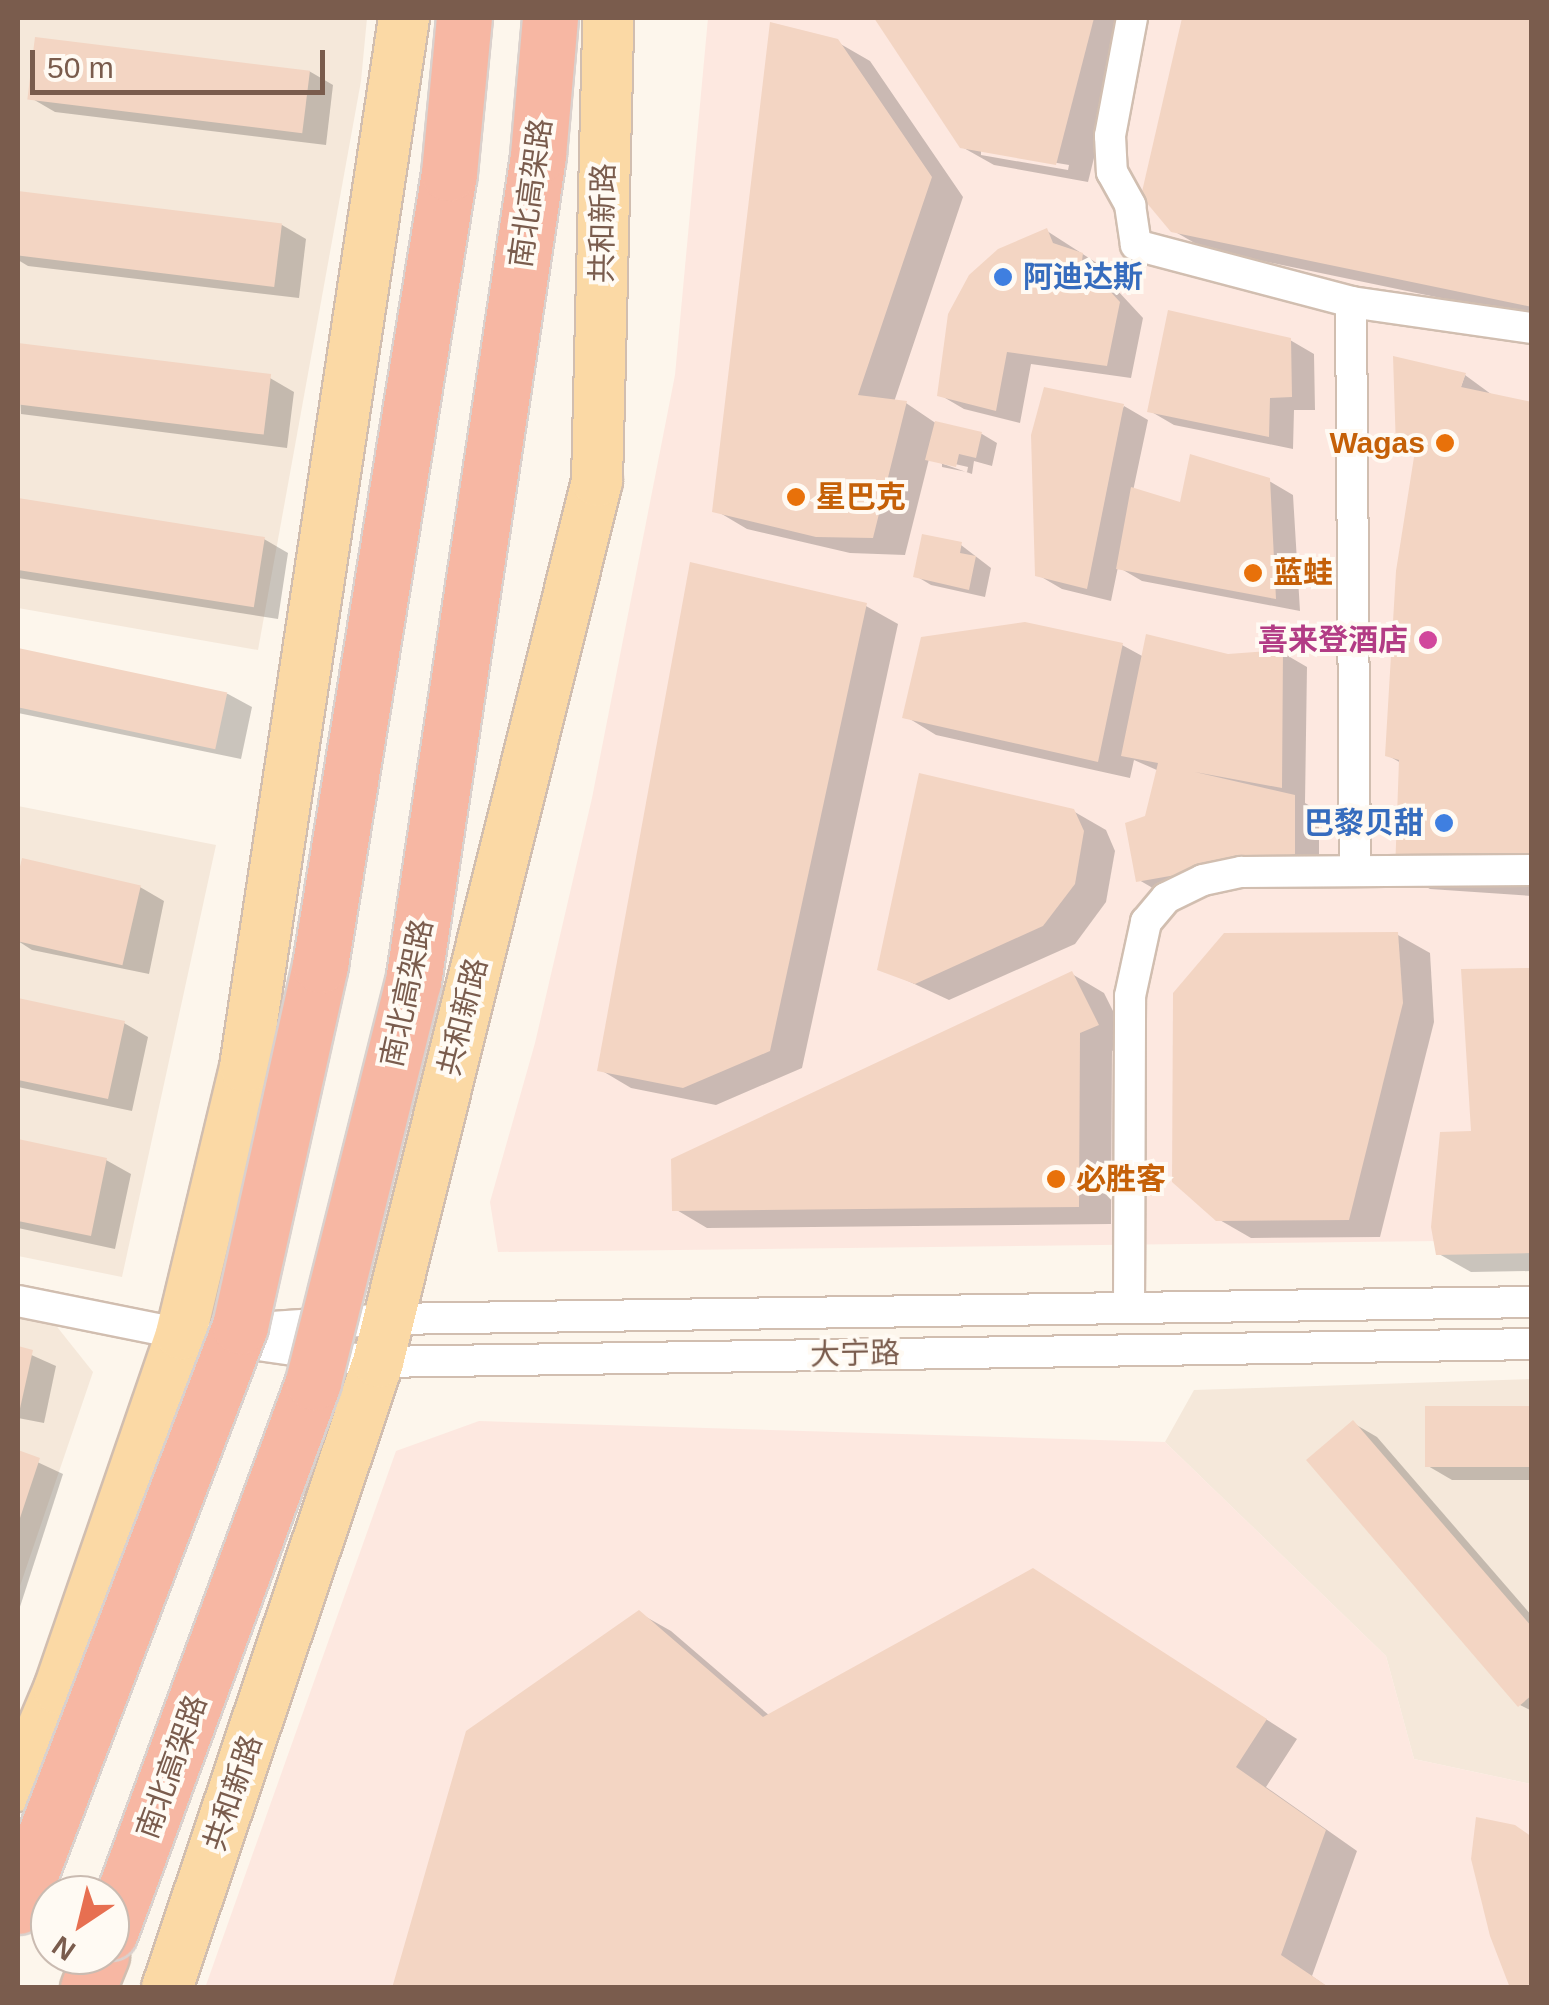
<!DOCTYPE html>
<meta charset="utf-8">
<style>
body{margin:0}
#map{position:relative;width:1549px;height:2005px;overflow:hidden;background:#fdf6ec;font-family:Arial,"Noto Sans SC",sans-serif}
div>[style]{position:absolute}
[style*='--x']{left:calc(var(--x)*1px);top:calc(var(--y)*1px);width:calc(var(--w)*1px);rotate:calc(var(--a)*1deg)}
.residential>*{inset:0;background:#f5e8da}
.commercial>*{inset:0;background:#fde8e0}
.shadow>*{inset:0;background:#0003}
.building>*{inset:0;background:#f3d5c3;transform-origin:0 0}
.roads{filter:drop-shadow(2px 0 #d1beb0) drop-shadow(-2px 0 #d1beb0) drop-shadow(0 2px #d1beb0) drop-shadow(0 -2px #d1beb0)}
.street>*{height:30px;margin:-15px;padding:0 15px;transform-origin:15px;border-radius:15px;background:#fff}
.primary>*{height:50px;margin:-25px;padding:0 25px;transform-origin:25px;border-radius:25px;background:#fbd9a5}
.highway>*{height:55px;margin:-27.5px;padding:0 27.5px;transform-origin:27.5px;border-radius:27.5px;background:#f7b7a3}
.bridges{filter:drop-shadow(2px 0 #dad1cd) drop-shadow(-2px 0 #dad1cd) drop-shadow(0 2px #dad1cd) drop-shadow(0 -2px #dad1cd)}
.highway-bridge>*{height:55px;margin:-27.5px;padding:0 27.5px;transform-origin:27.5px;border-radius:27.5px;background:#f7b7a3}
.dots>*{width:28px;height:28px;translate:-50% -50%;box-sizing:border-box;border:5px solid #fffaf3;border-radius:50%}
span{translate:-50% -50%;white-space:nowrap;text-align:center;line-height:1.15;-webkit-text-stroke:8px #fffaf3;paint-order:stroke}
.street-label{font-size:30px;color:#7a5c4d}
.shop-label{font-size:30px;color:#366cbe;font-weight:700}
.left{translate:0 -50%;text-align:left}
.right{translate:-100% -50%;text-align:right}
.food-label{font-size:30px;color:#c56008;font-weight:700}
.hotel-label{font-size:30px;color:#b23c85;font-weight:700}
.frame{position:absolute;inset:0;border:20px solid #7a5c4d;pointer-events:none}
.north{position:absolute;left:30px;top:1875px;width:100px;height:100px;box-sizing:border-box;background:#fffaf3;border:2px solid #cabbb1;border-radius:50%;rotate:215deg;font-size:28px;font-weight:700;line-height:40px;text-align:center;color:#7a5c4d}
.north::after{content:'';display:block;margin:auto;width:35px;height:45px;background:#e76f51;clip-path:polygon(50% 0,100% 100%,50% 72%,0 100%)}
.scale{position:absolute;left:30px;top:50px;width:295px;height:45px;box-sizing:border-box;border:5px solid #7a5c4d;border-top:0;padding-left:12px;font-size:30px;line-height:35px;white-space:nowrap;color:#7a5c4d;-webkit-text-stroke:8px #fffaf3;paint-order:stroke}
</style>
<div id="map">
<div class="residential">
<div style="clip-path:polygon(18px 18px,367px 18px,361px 81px,258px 650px,18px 608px)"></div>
<div style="clip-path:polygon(18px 806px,216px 845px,122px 1277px,18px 1256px)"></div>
<div style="clip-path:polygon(18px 1316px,54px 1323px,93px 1372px,18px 1592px)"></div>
<div style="clip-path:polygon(1531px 1379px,1531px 1784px,1414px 1759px,1386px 1656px,1165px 1442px,1194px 1390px)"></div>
</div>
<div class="commercial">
<div style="clip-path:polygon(708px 18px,1531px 18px,1531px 1240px,498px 1252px,490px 1202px,535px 1043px,592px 798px,675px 375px)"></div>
<div style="clip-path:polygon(479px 1421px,1165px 1442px,1386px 1656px,1414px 1759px,1531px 1784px,1531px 1987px,205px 1988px,396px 1451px)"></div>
</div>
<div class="shadow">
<div style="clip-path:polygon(evenodd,877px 18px,1129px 18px,1088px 182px,994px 165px,962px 147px,877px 18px,981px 150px,1069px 165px,1068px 170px,981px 155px,981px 150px)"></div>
<div style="clip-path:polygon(1185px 18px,1532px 18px,1532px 317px,1205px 249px,1172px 230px,1143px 195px)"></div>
<div style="clip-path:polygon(evenodd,837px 42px,870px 61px,963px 197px,894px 402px,906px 403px,937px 424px,982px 434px,997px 443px,992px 466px,974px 461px,972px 474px,929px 459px,905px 555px,850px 553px,747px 529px,715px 510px,837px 42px,942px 461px,968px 467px,967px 472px,942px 467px,942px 461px)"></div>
<div style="clip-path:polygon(309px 71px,333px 85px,326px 145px,55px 112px,31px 98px)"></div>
<div style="clip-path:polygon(18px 194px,282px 225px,306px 239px,299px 298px,28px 266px,18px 260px)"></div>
<div style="clip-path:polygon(1047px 231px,1106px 269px,1105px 277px,1143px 318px,1131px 378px,1031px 364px,1020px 423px,964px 409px,940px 395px)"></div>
<div style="clip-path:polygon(1290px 340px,1314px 354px,1315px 410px,1294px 410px,1293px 449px,1174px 425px,1150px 411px)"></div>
<div style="clip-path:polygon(18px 345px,270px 378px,294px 392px,287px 448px,21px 414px)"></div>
<div style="clip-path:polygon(1465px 375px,1495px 397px,1532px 404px,1532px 896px,1430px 889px,1398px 871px,1401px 763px,1387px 755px,1399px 571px)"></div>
<div style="clip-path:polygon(1124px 406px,1148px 420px,1133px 491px,1182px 505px,1269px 481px,1293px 495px,1300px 611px,1142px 581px,1118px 567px,1111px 601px,1062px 589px,1038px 575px)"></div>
<div style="clip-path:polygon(18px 500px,264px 539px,288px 553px,278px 619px,18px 578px)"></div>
<div style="clip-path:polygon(961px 545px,991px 568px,985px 597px,931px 585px,916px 576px)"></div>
<div style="clip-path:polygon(866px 606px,898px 624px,802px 1068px,716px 1105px,631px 1088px,599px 1069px)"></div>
<div style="clip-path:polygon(1122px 645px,1144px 657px,1283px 653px,1307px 667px,1305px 803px,1319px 811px,1319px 867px,1163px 894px,1139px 880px,1159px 771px,1134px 760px,1130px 778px,936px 735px,905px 716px)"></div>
<div style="clip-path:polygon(18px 650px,228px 694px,252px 707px,241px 759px,18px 713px)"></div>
<div style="clip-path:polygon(1073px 811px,1106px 830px,1115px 851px,1106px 902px,1075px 944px,949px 1000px,880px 968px)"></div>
<div style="clip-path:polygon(24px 861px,140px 887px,164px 901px,149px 974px,32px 950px,18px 941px,18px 890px)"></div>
<div style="clip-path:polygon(1398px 935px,1430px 953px,1434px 1022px,1380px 1237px,1251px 1238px,1218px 1219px)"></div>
<div style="clip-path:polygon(1532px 971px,1532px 1271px,1471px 1272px,1439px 1254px,1474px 1133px)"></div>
<div style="clip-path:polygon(1072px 974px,1104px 993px,1129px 1043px,1112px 1051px,1111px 1224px,707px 1228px,675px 1209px)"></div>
<div style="clip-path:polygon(18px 1000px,124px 1023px,148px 1037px,132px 1111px,18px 1087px)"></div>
<div style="clip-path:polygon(18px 1141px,106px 1160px,131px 1174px,115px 1249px,18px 1228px)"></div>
<div style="clip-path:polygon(18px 1349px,56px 1366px,44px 1423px,18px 1418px)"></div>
<div style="clip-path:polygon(1532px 1409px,1532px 1480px,1452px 1480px,1428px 1466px)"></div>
<div style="clip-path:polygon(1353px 1423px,1377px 1437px,1532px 1616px,1532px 1711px,1520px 1705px)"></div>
<div style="clip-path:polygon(18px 1453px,63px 1474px,18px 1613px)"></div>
<div style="clip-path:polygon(1065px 1590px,1297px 1739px,1266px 1787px,1357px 1851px,1312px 1976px,1329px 1988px,394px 1988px,639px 1613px,671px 1631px,770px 1716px)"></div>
</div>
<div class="building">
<div style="clip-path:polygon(874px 18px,1094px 18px,1056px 165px,960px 148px)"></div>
<div style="clip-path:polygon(1182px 18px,1532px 18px,1532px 307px,1171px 232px,1141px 196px)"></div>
<div style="clip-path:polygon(770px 22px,838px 39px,932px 177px,858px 395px,907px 401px,873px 538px,816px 537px,712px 512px)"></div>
<div style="left:35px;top:37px;width:277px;height:63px;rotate:7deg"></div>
<div style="left:18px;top:191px;width:266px;height:64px;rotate:7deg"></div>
<div style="clip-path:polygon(1047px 228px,1053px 243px,1083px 253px,1082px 261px,1120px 302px,1107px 366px,1007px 352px,996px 411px,937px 396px,948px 314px,969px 275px,998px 249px)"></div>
<div style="clip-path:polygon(1168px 310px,1291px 338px,1292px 397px,1270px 398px,1269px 437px,1147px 412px)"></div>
<div style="left:18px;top:343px;width:255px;height:61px;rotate:7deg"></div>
<div style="clip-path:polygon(1393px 356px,1466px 373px,1461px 387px,1532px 402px,1532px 882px,1395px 872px,1399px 760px,1385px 756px,1396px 571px,1414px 457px,1396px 449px)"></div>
<div style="clip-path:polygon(1044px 387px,1124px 404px,1087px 589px,1035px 576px,1031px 435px)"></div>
<div style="clip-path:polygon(935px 421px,982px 432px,976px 458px,959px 454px,956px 467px,925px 460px)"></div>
<div style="clip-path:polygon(1190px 454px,1270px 478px,1276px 599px,1116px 569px,1131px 487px,1180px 502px)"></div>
<div style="left:18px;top:498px;width:250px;height:71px;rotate:9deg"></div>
<div style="clip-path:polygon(922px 534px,962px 542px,960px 553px,976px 556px,969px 590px,913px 577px)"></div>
<div style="clip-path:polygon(690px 562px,867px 603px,770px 1051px,683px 1088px,597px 1071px)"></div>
<div style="clip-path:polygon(1025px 622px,1123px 643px,1098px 762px,902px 718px,921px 637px)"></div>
<div style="clip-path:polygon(1146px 634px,1228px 654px,1283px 650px,1282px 788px,1195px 772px,1295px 795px,1295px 854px,1136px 882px,1125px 823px,1145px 816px,1158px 763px,1121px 756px)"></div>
<div style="left:18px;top:648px;width:214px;height:58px;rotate:12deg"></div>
<div style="clip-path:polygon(919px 773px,1074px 809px,1084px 831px,1075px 884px,1043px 926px,915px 984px,877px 970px)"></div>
<div style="left:22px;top:858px;width:122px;height:82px;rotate:13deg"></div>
<div style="clip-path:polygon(1398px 932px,1403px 1003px,1349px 1220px,1216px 1221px,1172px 1182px,1173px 993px,1224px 933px)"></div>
<div style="clip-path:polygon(1532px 968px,1532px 1253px,1436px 1255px,1431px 1227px,1440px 1132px,1471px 1131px,1461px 969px)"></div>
<div style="clip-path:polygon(1072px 971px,1099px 1025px,1080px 1033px,1079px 1207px,672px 1211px,671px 1159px)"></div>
<div style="clip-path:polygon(18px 998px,125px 1021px,108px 1099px,18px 1080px)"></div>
<div style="clip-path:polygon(18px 1139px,107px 1158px,91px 1236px,18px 1221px)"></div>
<div style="clip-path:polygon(18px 1346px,33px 1350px,19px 1413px,18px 1413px)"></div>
<div style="left:1425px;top:1406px;width:107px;height:61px"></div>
<div style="clip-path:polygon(1353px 1420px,1532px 1627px,1532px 1695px,1518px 1707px,1306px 1460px)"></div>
<div style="clip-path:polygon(18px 1450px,40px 1458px,18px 1524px)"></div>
<div style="clip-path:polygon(1033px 1568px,1267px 1719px,1236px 1767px,1326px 1830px,1281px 1955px,1330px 1988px,392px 1988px,466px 1731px,639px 1610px,763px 1717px)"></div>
<div style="clip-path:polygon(1476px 1817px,1515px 1825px,1532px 1837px,1532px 1983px,1522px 1988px,1510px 1988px,1490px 1936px,1471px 1859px)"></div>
</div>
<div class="roads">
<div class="street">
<div style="--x:1132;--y:18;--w:120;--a:100.6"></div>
<div style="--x:1110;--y:136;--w:36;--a:87"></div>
<div style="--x:1112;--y:172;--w:38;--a:61"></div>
<div style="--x:1130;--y:205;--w:40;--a:81.5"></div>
<div style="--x:1136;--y:245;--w:222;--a:14.8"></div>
<div style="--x:1351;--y:302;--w:183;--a:8.2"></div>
<div style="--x:1351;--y:302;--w:569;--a:89.6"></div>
<div style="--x:18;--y:1301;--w:166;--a:11.4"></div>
<div style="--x:181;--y:1334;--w:199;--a:8.1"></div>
<div style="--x:378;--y:1362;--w:1154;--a:-0.89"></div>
<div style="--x:1129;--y:1308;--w:312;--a:-89.8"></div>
<div style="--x:1130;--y:996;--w:76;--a:-77.8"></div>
<div style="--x:1146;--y:922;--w:31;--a:-50"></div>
<div style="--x:1166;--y:898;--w:41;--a:-25.9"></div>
<div style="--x:1203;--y:880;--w:39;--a:-12"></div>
<div style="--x:1241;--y:872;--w:291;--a:-0.4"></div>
<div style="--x:243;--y:1329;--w:146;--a:-3.9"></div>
<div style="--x:389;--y:1319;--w:1143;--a:-0.85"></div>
</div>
<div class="primary">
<div style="--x:18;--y:1786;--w:105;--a:-67.1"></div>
<div style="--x:59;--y:1689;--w:375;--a:-71"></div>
<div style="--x:181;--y:1334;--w:275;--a:-76.5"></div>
<div style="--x:245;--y:1067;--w:1061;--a:-81.38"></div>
<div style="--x:167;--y:1988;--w:661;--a:-71.37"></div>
<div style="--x:378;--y:1362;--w:908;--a:-76.04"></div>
<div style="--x:597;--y:481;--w:463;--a:-88.6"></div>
</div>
<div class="highway">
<div style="--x:88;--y:1988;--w:35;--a:-68"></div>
</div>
</div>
<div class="bridges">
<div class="highway-bridge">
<div style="--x:18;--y:1906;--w:621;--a:-69.06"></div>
<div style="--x:240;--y:1326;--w:370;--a:-77.5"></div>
<div style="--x:320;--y:965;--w:802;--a:-80.75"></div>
<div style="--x:449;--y:173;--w:156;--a:-84.5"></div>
<div style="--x:110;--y:1932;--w:586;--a:-69.74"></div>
<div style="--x:313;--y:1382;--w:412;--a:-76"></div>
<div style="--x:413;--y:982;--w:836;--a:-81.4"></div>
<div style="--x:538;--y:155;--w:138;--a:-85"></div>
</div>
</div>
<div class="dots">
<div style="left:1003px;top:277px;background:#3f7fe0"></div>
<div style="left:1445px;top:443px;background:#e8710a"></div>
<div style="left:796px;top:497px;background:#e8710a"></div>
<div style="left:1253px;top:573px;background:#e8710a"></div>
<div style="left:1428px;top:640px;background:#d1479c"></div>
<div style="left:1444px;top:823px;background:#3f7fe0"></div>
<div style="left:1056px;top:1179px;background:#e8710a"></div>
</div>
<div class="street-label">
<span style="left:531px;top:193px;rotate:-82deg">南北高架路</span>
<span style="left:603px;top:223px;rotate:-89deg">共和新路</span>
<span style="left:407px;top:993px;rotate:-78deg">南北高架路</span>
<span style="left:463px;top:1017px;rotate:-76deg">共和新路</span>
<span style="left:855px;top:1354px;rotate:-1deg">大宁路</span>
<span style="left:172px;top:1767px;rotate:-70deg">南北高架路</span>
<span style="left:233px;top:1793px;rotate:-71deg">共和新路</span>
</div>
<div class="shop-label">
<span class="left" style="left:1023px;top:277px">阿迪达斯</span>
<span class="right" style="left:1424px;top:823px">巴黎贝甜</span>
</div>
<div class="food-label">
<span class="right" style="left:1425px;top:443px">Wagas</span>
<span class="left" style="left:816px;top:497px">星巴克</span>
<span class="left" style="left:1273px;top:573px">蓝蛙</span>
<span class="left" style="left:1076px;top:1179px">必胜客</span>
</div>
<div class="hotel-label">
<span class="right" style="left:1408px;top:640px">喜来登酒店</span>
</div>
<div class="frame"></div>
<div class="north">N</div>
<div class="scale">50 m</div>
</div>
